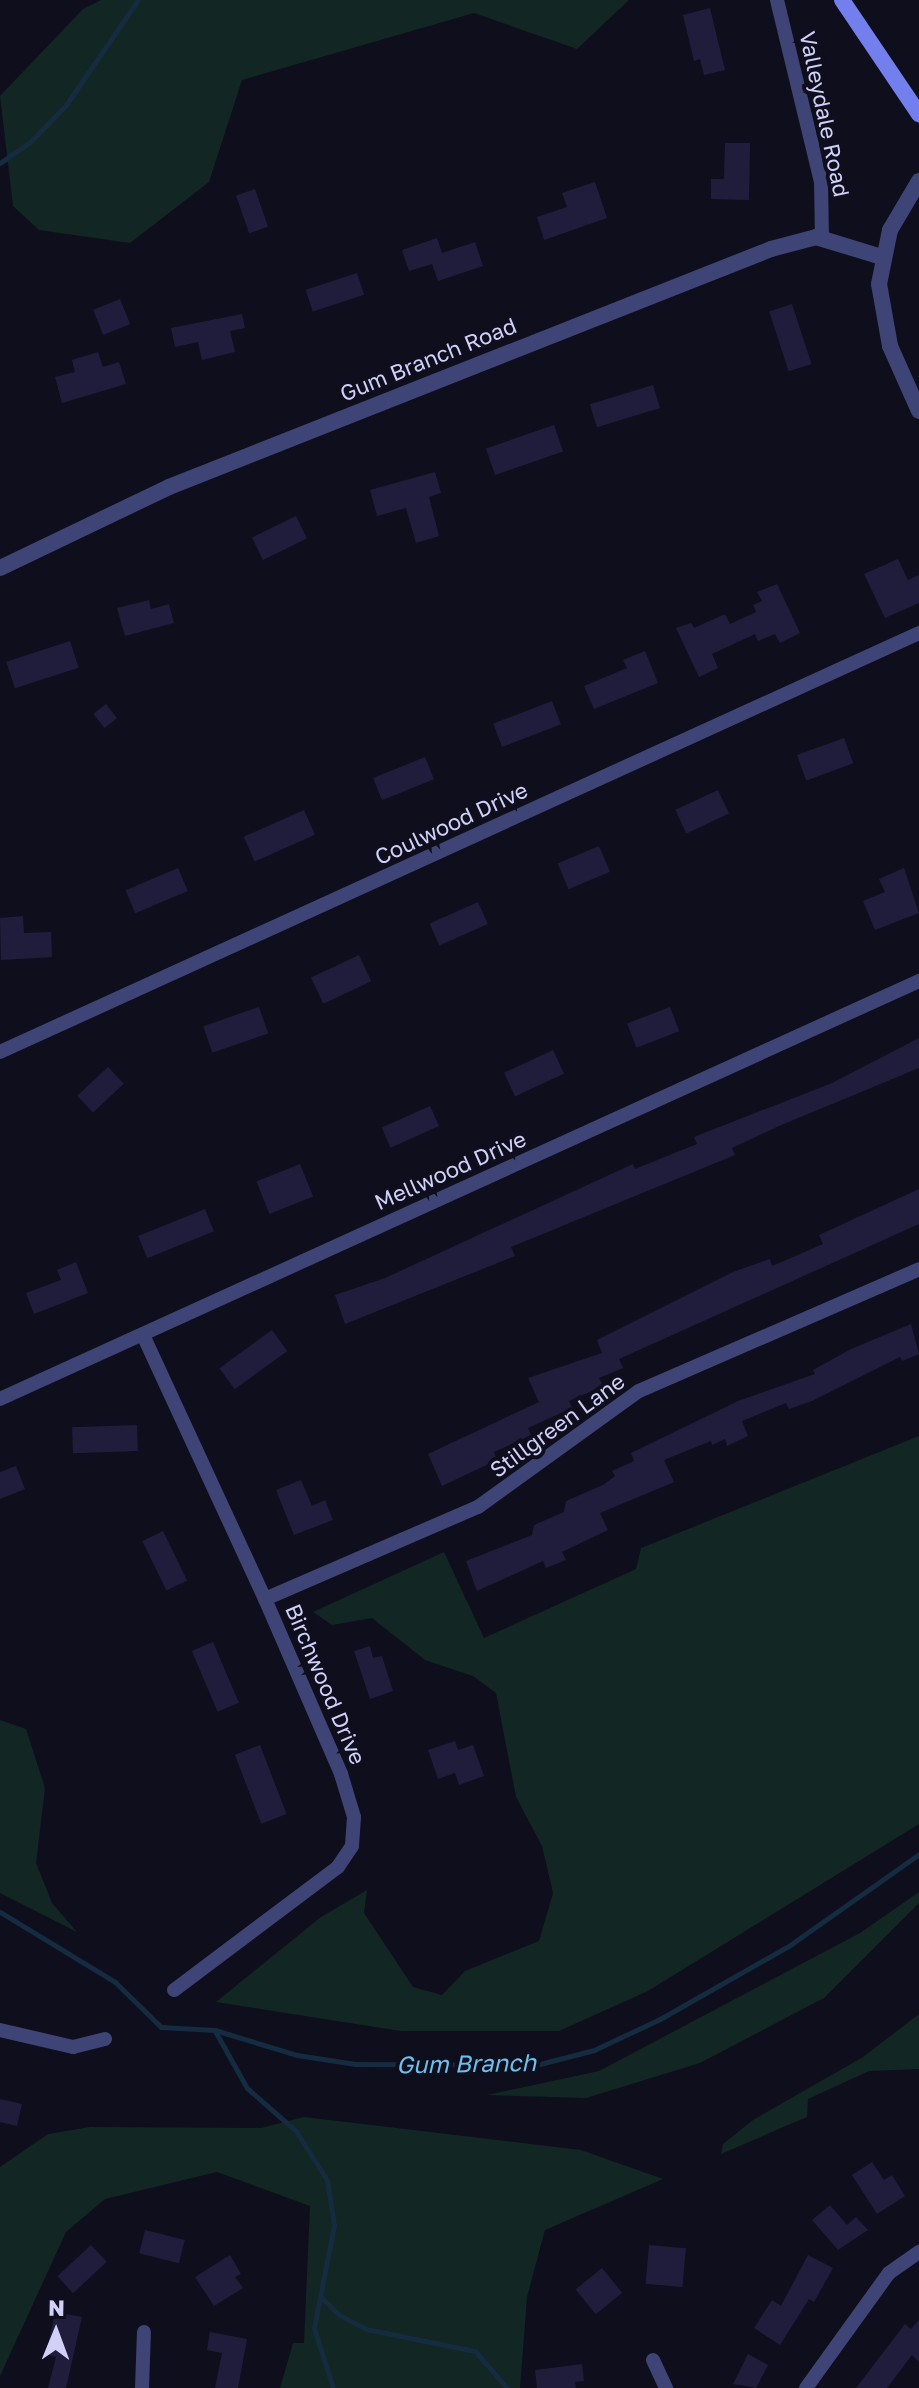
<!DOCTYPE html>
<style>
body{margin:0}
#map{position:relative;width:919px;height:2388px;overflow:hidden;background:#0f0e1d;font-family:"Golos Text",sans-serif}
div>[style]{position:absolute}
[style*='--x']{left:calc(var(--x)*1px);top:calc(var(--y)*1px);width:calc(var(--w)*1px);rotate:calc(var(--a)*1deg)}
.green>*{inset:0;background:#122623}
.stream>*{height:5px;margin:-2.5px;padding:0 2.5px;transform-origin:2.5px;border-radius:2.5px;background:#142b40}
.building>*{inset:0;background:#1f1d3b;transform-origin:0 0}
.minor>*{height:14px;margin:-7px;padding:0 7px;transform-origin:7px;border-radius:7px;background:#3f4476}
.tertiary>*{height:16px;margin:-8px;padding:0 8px;transform-origin:8px;border-radius:8px;background:#3f4476}
.secondary>*{height:16px;margin:-8px;padding:0 8px;transform-origin:8px;border-radius:8px;background:#737fed}
span{translate:-50% -50%;white-space:nowrap;text-align:center;line-height:1.15;-webkit-text-stroke:8px #0f0e1d;paint-order:stroke}
.street-label{font-size:22px;color:#d0d0f9}
.water-label{font-size:24px;color:#6bc0ec;font-style:italic}
.north{position:absolute;left:16px;top:2292px;width:80px;height:80px;-webkit-text-stroke:6px #0f0e1d;paint-order:stroke;rotate:1deg;font-size:22px;font-weight:700;line-height:32px;text-align:center;color:#d0d0f9}
.north::after{content:'';display:block;margin:auto;width:28px;height:36px;background:#d0d0f9;clip-path:polygon(50% 0,100% 100%,50% 72%,0 100%)}
</style>
<div id="map">
<div class="green">
<div style="clip-path:polygon(101px 0,629px 0,577px 49px,474px 13px,242px 80px,209px 182px,130px 243px,39px 230px,13px 206px,0 96px,83px 9px)"></div>
<div style="clip-path:polygon(919px 1436px,919px 1824px,648px 1991px,559px 2031px,401px 2031px,216px 2002px,321px 1917px,367px 1890px,364px 1913px,413px 1987px,442px 1995px,465px 1971px,539px 1941px,553px 1893px,542px 1846px,516px 1797px,496px 1693px,473px 1676px,425px 1660px,372px 1618px,332px 1625px,313px 1612px,444px 1552px,484px 1638px,636px 1569px,641px 1548px)"></div>
<div style="clip-path:polygon(0 1720px,26px 1729px,45px 1788px,36px 1863px,52px 1903px,77px 1932px,0 1893px)"></div>
<div style="clip-path:polygon(919px 1892px,919px 1903px,824px 1998px,700px 2063px,586px 2098px,487px 2095px,599px 2071px,860px 1933px)"></div>
<div style="clip-path:polygon(919px 2014px,919px 2069px,869px 2071px,808px 2099px,807px 2117px,721px 2154px,723px 2144px,753px 2120px,863px 2057px)"></div>
<div style="clip-path:polygon(304px 2117px,581px 2150px,663px 2179px,545px 2230px,527px 2297px,520px 2388px,280px 2388px,293px 2343px,304px 2343px,310px 2206px,217px 2172px,105px 2199px,66px 2232px,0 2376px,0 2167px,48px 2134px,90px 2127px,261px 2128px)"></div>
</div>
<div class="stream">
<div style="--x:0;--y:163;--w:38;--a:-35"></div>
<div style="--x:31;--y:141;--w:50;--a:-45.8"></div>
<div style="--x:66;--y:105;--w:127;--a:-55.6"></div>
<div style="--x:0;--y:1912;--w:135;--a:31.3"></div>
<div style="--x:115;--y:1982;--w:64;--a:44.4"></div>
<div style="--x:161;--y:2027;--w:54;--a:3.2"></div>
<div style="--x:215;--y:2030;--w:86;--a:17"></div>
<div style="--x:297;--y:2055;--w:59;--a:8.8"></div>
<div style="--x:355;--y:2064;--w:181;--a:0.3"></div>
<div style="--x:536;--y:2065;--w:60;--a:-14.5"></div>
<div style="--x:594;--y:2050;--w:73;--a:-25.2"></div>
<div style="--x:660;--y:2019;--w:150;--a:-29.6"></div>
<div style="--x:790;--y:1945;--w:158;--a:-35.2"></div>
<div style="--x:215;--y:2031;--w:65;--a:60.7"></div>
<div style="--x:247;--y:2088;--w:65;--a:41.3"></div>
<div style="--x:296;--y:2131;--w:58;--a:57.7"></div>
<div style="--x:327;--y:2180;--w:46;--a:81.2"></div>
<div style="--x:334;--y:2225;--w:105;--a:101"></div>
<div style="--x:314;--y:2328;--w:63;--a:72.4"></div>
<div style="--x:320;--y:2296;--w:27;--a:45"></div>
<div style="--x:339;--y:2315;--w:30;--a:27"></div>
<div style="--x:366;--y:2329;--w:111;--a:11.4"></div>
<div style="--x:475;--y:2351;--w:49;--a:49.1"></div>
</div>
<div class="building">
<div style="clip-path:polygon(710px 8px,725px 70px,704px 75px,700px 59px,694px 61px,683px 15px)"></div>
<div style="clip-path:polygon(725px 143px,750px 143px,749px 200px,711px 199px,711px 179px,724px 179px)"></div>
<div style="clip-path:polygon(595px 182px,607px 218px,544px 240px,537px 217px,567px 207px,562px 193px)"></div>
<div style="left:255px;top:189px;width:40px;height:20px;rotate:71deg"></div>
<div style="clip-path:polygon(437px 238px,442px 253px,475px 242px,483px 266px,438px 281px,432px 264px,409px 271px,402px 250px)"></div>
<div style="left:357px;top:273px;width:23px;height:54px;rotate:72deg"></div>
<div style="left:120px;top:299px;width:27px;height:29px;rotate:68deg"></div>
<div style="left:792px;top:304px;width:63px;height:24px;rotate:72deg"></div>
<div style="clip-path:polygon(242px 314px,245px 328px,230px 331px,235px 352px,202px 360px,198px 342px,175px 347px,171px 328px)"></div>
<div style="clip-path:polygon(98px 352px,103px 367px,119px 362px,126px 384px,62px 403px,55px 377px,75px 372px,72px 360px)"></div>
<div style="left:653px;top:385px;width:24px;height:66px;rotate:73deg"></div>
<div style="left:554px;top:425px;width:28px;height:72px;rotate:71deg"></div>
<div style="clip-path:polygon(435px 472px,441px 493px,429px 497px,439px 536px,416px 543px,406px 508px,377px 516px,370px 490px)"></div>
<div style="left:296px;top:516px;width:25px;height:49px;rotate:64deg"></div>
<div style="clip-path:polygon(898px 559px,908px 580px,919px 575px,919px 603px,885px 618px,864px 574px)"></div>
<div style="clip-path:polygon(777px 584px,800px 633px,780px 643px,775px 634px,758px 641px,755px 634px,712px 654px,718px 668px,699px 677px,676px 628px,691px 623px,694px 628px,725px 614px,730px 624px,756px 612px,753px 605px,762px 601px,757px 592px)"></div>
<div style="clip-path:polygon(149px 600px,151px 609px,169px 604px,174px 623px,125px 636px,117px 608px)"></div>
<div style="left:70px;top:641px;width:28px;height:67px;rotate:72deg"></div>
<div style="clip-path:polygon(645px 651px,658px 683px,594px 709px,584px 686px,627px 668px,623px 660px)"></div>
<div style="left:552px;top:701px;width:25px;height:63px;rotate:69deg"></div>
<div style="left:106px;top:704px;width:18px;height:16px;rotate:52deg"></div>
<div style="left:844px;top:738px;width:27px;height:50px;rotate:70deg"></div>
<div style="left:425px;top:757px;width:24px;height:56px;rotate:68deg"></div>
<div style="left:718px;top:790px;width:26px;height:47px;rotate:65deg"></div>
<div style="left:304px;top:810px;width:27px;height:66px;rotate:66deg"></div>
<div style="left:599px;top:846px;width:28px;height:45px;rotate:67deg"></div>
<div style="left:178px;top:868px;width:25px;height:57px;rotate:67deg"></div>
<div style="clip-path:polygon(904px 868px,919px 913px,875px 930px,863px 901px,885px 892px,879px 879px)"></div>
<div style="left:478px;top:902px;width:24px;height:53px;rotate:66deg"></div>
<div style="clip-path:polygon(23px 916px,24px 933px,51px 932px,52px 957px,1px 960px,0 918px)"></div>
<div style="left:359px;top:955px;width:29px;height:53px;rotate:65deg"></div>
<div style="left:259px;top:1007px;width:28px;height:59px;rotate:71deg"></div>
<div style="left:670px;top:1007px;width:26px;height:46px;rotate:69deg"></div>
<div style="clip-path:polygon(919px 1038px,919px 1068px,779px 1126px,732px 1148px,735px 1155px,511px 1247px,515px 1256px,345px 1324px,335px 1295px,385px 1278px,633px 1164px,635px 1169px,697px 1144px,694px 1137px,832px 1083px)"></div>
<div style="left:553px;top:1050px;width:26px;height:54px;rotate:65deg"></div>
<div style="left:108px;top:1067px;width:23px;height:42px;rotate:47deg"></div>
<div style="left:430px;top:1106px;width:22px;height:53px;rotate:66deg"></div>
<div style="left:300px;top:1164px;width:35px;height:47px;rotate:68deg"></div>
<div style="clip-path:polygon(919px 1189px,919px 1224px,619px 1359px,623px 1368px,599px 1378px,603px 1386px,569px 1401px,572px 1408px,528px 1428px,531px 1435px,494px 1452px,497px 1460px,442px 1486px,428px 1454px,539px 1402px,528px 1378px,602px 1353px,597px 1340px,733px 1272px,770px 1259px,772px 1266px,823px 1244px,819px 1235px)"></div>
<div style="left:205px;top:1209px;width:24px;height:72px;rotate:68deg"></div>
<div style="clip-path:polygon(76px 1262px,88px 1293px,34px 1314px,26px 1293px,61px 1280px,57px 1270px)"></div>
<div style="clip-path:polygon(911px 1324px,919px 1354px,902px 1361px,900px 1357px,812px 1401px,789px 1409px,786px 1403px,742px 1421px,748px 1436px,727px 1446px,725px 1439px,712px 1445px,711px 1441px,664px 1460px,674px 1482px,600px 1513px,608px 1530px,562px 1552px,566px 1560px,546px 1568px,543px 1561px,477px 1591px,466px 1561px,532px 1535px,534px 1525px,564px 1512px,566px 1501px,603px 1485px,615px 1476px,612px 1471px,634px 1461px,631px 1453px,738px 1401px,815px 1374px,813px 1370px,851px 1349px)"></div>
<div style="left:272px;top:1330px;width:26px;height:65px;rotate:54deg"></div>
<div style="left:137px;top:1425px;width:26px;height:65px;rotate:88deg"></div>
<div style="clip-path:polygon(16px 1466px,25px 1489px,0 1499px,0 1472px)"></div>
<div style="clip-path:polygon(301px 1480px,312px 1506px,325px 1500px,333px 1520px,294px 1535px,276px 1490px)"></div>
<div style="left:163px;top:1531px;width:55px;height:23px;rotate:64deg"></div>
<div style="left:213px;top:1642px;width:66px;height:23px;rotate:67deg"></div>
<div style="clip-path:polygon(370px 1646px,373px 1658px,382px 1656px,393px 1691px,370px 1699px,354px 1651px)"></div>
<div style="clip-path:polygon(455px 1741px,458px 1750px,473px 1745px,484px 1776px,459px 1785px,455px 1773px,438px 1779px,428px 1750px)"></div>
<div style="left:260px;top:1745px;width:74px;height:27px;rotate:69deg"></div>
<div style="clip-path:polygon(0 2099px,22px 2104px,17px 2126px,0 2122px)"></div>
<div style="clip-path:polygon(872px 2162px,884px 2180px,892px 2175px,905px 2196px,877px 2214px,852px 2175px)"></div>
<div style="clip-path:polygon(830px 2205px,847px 2225px,856px 2217px,868px 2230px,838px 2250px,812px 2220px)"></div>
<div style="left:145px;top:2230px;width:41px;height:24px;rotate:14deg"></div>
<div style="left:91px;top:2245px;width:23px;height:46px;rotate:47deg"></div>
<div style="left:649px;top:2245px;width:37px;height:39px;rotate:5deg"></div>
<div style="clip-path:polygon(230px 2255px,241px 2274px,235px 2277px,243px 2288px,214px 2306px,195px 2277px)"></div>
<div style="clip-path:polygon(808px 2255px,833px 2268px,814px 2302px,809px 2299px,780px 2345px,754px 2328px,772px 2300px,781px 2306px)"></div>
<div style="left:602px;top:2268px;width:32px;height:34px;rotate:51deg"></div>
<div style="clip-path:polygon(55px 2312px,82px 2317px,66px 2388px,48px 2388px,56px 2357px,46px 2354px)"></div>
<div style="clip-path:polygon(919px 2320px,919px 2362px,912px 2355px,887px 2388px,856px 2388px,905px 2324px,911px 2329px)"></div>
<div style="clip-path:polygon(210px 2332px,247px 2339px,238px 2388px,215px 2388px,222px 2353px,207px 2350px)"></div>
<div style="clip-path:polygon(748px 2354px,768px 2365px,756px 2388px,733px 2384px)"></div>
<div style="clip-path:polygon(582px 2364px,584px 2381px,575px 2382px,576px 2388px,537px 2388px,535px 2370px)"></div>
</div>
<div class="minor">
<div style="--x:777;--y:0;--w:187;--a:76.4"></div>
<div style="--x:821;--y:182;--w:56;--a:89"></div>
<div style="--x:0;--y:1052;--w:1010;--a:-24.51"></div>
<div style="--x:143;--y:1335;--w:291;--a:65.2"></div>
<div style="--x:265;--y:1599;--w:191;--a:66.5"></div>
<div style="--x:341;--y:1774;--w:45;--a:73.2"></div>
<div style="--x:354;--y:1817;--w:29;--a:94"></div>
<div style="--x:352;--y:1846;--w:25;--a:124"></div>
<div style="--x:338;--y:1867;--w:205;--a:143.1"></div>
<div style="--x:0;--y:1399;--w:1010;--a:-24.46"></div>
<div style="--x:265;--y:1599;--w:232;--a:-23.4"></div>
<div style="--x:478;--y:1507;--w:198;--a:-35.8"></div>
<div style="--x:639;--y:1391;--w:305;--a:-23.5"></div>
<div style="--x:0;--y:2030;--w:75;--a:13.1"></div>
<div style="--x:73;--y:2047;--w:33;--a:-14"></div>
<div style="--x:653;--y:2360;--w:31;--a:65"></div>
<div style="--x:142;--y:2388;--w:56;--a:-88"></div>
<div style="--x:806;--y:2388;--w:142;--a:-54.2"></div>
<div style="--x:889;--y:2273;--w:37;--a:-35"></div>
</div>
<div class="tertiary">
<div style="--x:919;--y:181;--w:57;--a:120.6"></div>
<div style="--x:890;--y:230;--w:55;--a:101.5"></div>
<div style="--x:879;--y:284;--w:63;--a:79.9"></div>
<div style="--x:890;--y:346;--w:71;--a:66"></div>
<div style="--x:0;--y:568;--w:187;--a:-25.6"></div>
<div style="--x:169;--y:487;--w:647;--a:-21.57"></div>
<div style="--x:771;--y:249;--w:47;--a:-14.9"></div>
<div style="--x:816;--y:237;--w:69;--a:16.9"></div>
</div>
<div class="secondary">
<div style="--x:842;--y:0;--w:138;--a:56"></div>
</div>
<div class="street-label">
<span style="left:825px;top:114px;rotate:78deg">Valleydale Road</span>
<span style="left:428px;top:359px;rotate:-22deg">Gum Branch Road</span>
<span style="left:451px;top:823px;rotate:-25deg">Coulwood Drive</span>
<span style="left:450px;top:1170px;rotate:-24deg">Mellwood Drive</span>
<span style="left:557px;top:1425px;rotate:-36deg">Stillgreen Lane</span>
<span style="left:326px;top:1684px;rotate:67deg">Birchwood Drive</span>
</div>
<div class="water-label">
<span style="left:466px;top:2063px;rotate:-1deg">Gum Branch</span>
</div>
<div class="north">N</div>
</div>
